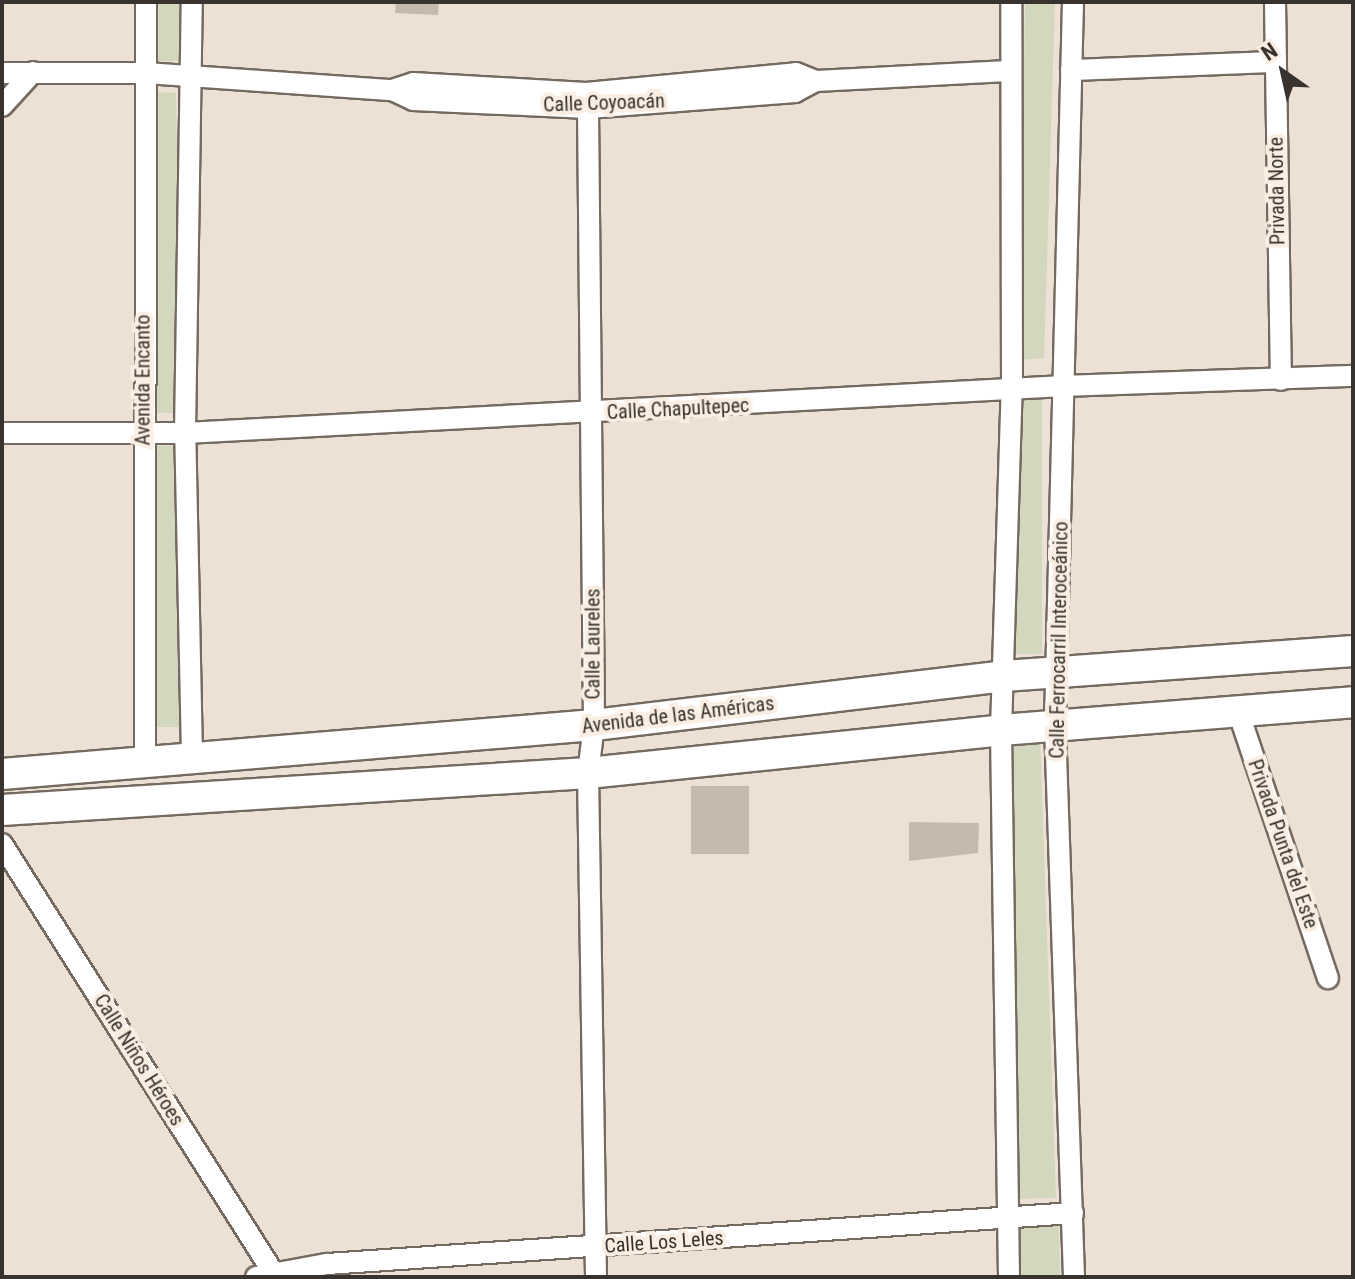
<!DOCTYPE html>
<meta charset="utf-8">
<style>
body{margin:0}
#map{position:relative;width:1355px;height:1279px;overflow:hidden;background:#ede1d5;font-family:"Roboto Condensed",sans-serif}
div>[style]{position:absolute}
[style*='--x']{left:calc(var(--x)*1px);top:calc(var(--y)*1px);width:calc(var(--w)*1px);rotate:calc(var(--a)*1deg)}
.green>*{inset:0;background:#d2d7bd;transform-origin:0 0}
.building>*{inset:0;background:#c6baaf;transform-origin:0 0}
.roads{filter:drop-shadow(2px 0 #746a5f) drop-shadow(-2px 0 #746a5f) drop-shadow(0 2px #746a5f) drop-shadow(0 -2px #746a5f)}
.minor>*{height:20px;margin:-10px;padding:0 10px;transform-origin:10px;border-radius:10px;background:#fff}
.secondary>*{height:30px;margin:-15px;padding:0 15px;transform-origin:15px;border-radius:15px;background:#fff}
span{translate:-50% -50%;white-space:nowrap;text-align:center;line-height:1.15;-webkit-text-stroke:8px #faeee2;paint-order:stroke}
.street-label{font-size:20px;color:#38332e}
.frame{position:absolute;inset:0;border:4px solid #38332e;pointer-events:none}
.north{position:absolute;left:1243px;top:32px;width:80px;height:80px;-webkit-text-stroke:6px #faeee2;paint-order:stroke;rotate:326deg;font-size:22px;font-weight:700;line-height:32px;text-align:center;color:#38332e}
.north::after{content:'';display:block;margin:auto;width:28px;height:36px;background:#38332e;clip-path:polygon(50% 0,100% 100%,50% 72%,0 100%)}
</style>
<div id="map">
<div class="green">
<div style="left:157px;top:2px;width:24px;height:59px"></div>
<div style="clip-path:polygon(1025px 2px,1055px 2px,1044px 358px,1020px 360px)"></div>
<div style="clip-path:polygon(156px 92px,176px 93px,181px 413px,157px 413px)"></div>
<div style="left:1042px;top:396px;width:258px;height:40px;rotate:90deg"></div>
<div style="left:180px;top:446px;width:281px;height:25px;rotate:90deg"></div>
<div style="left:1040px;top:738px;width:460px;height:36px;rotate:88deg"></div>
<div style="left:1059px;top:1225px;width:52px;height:43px;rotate:89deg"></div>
</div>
<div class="building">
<div style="clip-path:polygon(396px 2px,439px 2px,438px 15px,395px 13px)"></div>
<div style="left:749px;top:786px;width:68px;height:58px;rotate:90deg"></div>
<div style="clip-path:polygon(909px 822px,979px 823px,978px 853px,909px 861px)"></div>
</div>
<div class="roads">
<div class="minor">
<div style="--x:1073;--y:2;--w:723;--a:91.43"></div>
<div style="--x:1055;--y:725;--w:552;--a:88.03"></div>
<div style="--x:1275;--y:2;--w:378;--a:89.1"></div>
<div style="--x:1071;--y:70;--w:203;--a:-2.3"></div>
<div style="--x:2;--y:73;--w:144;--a:0"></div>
<div style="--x:146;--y:73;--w:247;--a:4"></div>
<div style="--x:392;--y:90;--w:22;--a:-18"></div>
<div style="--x:413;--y:83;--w:173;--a:3.3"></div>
<div style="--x:586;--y:93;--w:211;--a:-5.4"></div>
<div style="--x:796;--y:73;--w:22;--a:22"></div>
<div style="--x:392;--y:90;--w:23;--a:25"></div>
<div style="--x:413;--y:100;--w:175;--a:2.6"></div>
<div style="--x:588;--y:108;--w:208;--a:-4.4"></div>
<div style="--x:795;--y:92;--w:24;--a:-28"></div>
<div style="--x:816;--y:81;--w:192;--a:-3"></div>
<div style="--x:2;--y:106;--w:46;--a:-47.6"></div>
<div style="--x:588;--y:108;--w:617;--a:89.44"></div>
<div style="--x:594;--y:725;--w:48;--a:97.1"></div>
<div style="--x:588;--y:773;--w:504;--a:89.09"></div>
<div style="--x:2;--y:433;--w:183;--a:0"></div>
<div style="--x:185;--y:433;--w:881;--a:-3.06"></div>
<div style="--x:1065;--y:386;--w:288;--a:-2"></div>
<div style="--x:1238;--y:711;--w:282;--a:71.4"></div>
<div style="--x:192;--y:756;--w:323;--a:-91.2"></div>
<div style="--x:185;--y:433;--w:431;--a:-89.1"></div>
<div style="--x:145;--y:759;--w:757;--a:-89.92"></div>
<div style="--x:2;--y:844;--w:512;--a:57.67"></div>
<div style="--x:256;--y:1277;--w:72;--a:-10.4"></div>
<div style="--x:327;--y:1264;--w:748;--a:-3.91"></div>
<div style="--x:1009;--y:1277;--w:547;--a:-90.84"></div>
<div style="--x:1001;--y:730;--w:341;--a:-88.2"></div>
<div style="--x:1012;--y:389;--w:387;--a:-90.1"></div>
</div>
<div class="secondary">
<div style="--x:2;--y:774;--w:594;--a:-4.73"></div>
<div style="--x:594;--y:725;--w:413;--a:-6.8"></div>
<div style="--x:1004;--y:676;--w:350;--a:-4.1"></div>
<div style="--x:2;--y:810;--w:587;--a:-3.61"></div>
<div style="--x:588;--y:773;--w:415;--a:-5.9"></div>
<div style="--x:1001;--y:730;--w:353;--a:-4.5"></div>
</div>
</div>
<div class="street-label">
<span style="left:604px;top:103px;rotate:-2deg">Calle Coyoacán</span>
<span style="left:1277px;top:191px;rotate:-91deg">Privada Norte</span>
<span style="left:143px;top:380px;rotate:-90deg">Avenida Encanto</span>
<span style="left:678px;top:409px;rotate:-3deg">Calle Chapultepec</span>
<span style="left:1059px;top:640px;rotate:-89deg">Calle Ferrocarril Interoceánico</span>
<span style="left:593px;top:644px;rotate:-90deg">Calle Laureles</span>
<span style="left:678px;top:715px;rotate:-7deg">Avenida de las Américas</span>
<span style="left:1283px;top:844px;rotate:71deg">Privada Punta del Este</span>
<span style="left:139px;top:1060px;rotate:58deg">Calle Niños Héroes</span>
<span style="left:664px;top:1242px;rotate:-4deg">Calle Los Leles</span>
</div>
<div class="frame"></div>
<div class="north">N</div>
</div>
